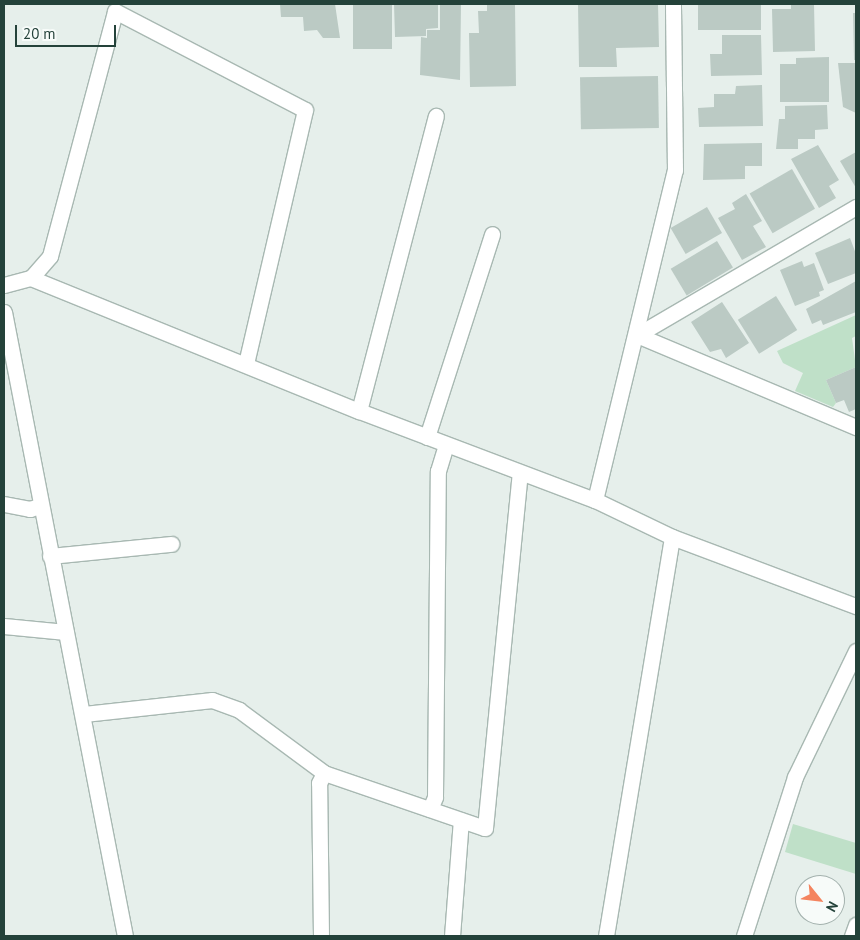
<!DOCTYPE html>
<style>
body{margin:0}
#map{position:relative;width:860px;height:940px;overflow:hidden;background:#e6efeb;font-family:"PT Sans",sans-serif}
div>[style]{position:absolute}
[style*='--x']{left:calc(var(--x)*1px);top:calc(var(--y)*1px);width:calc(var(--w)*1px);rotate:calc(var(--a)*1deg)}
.green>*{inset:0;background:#bfe0c8}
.building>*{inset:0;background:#bbcac4;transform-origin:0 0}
.roads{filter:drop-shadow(1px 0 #a8b8b2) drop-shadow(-1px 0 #a8b8b2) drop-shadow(0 1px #a8b8b2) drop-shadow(0 -1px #a8b8b2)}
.minor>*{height:15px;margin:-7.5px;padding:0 7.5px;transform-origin:7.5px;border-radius:7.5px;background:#fff}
span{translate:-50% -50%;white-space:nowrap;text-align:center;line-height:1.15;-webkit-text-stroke:5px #f7fbf9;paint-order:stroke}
.frame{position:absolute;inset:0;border:5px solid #24423a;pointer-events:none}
.north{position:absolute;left:795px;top:875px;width:50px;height:50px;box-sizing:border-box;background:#f7fbf9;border:1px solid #a3b1ad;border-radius:50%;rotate:119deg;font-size:14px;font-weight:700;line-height:20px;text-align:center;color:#24423a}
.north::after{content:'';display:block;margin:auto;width:18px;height:22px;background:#f4845f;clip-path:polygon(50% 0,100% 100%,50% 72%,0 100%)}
.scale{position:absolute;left:15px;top:25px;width:101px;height:22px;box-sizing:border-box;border:2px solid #24423a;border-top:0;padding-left:6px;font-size:15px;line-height:18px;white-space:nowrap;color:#24423a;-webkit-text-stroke:4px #f7fbf9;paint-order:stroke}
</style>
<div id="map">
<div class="green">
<div style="clip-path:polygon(856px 315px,856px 336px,852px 338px,856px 367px,826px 380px,836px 403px,833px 407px,795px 391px,803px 373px,783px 363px,777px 351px)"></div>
<div style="clip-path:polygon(793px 824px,856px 843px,856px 874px,785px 852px)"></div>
</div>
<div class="building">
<div style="clip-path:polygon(280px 4px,335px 4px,340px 38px,323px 38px,317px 30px,304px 31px,303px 17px,281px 17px)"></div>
<div style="left:353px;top:4px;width:39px;height:45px"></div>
<div style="clip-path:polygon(394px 4px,438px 4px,438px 28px,426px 29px,426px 36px,395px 37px)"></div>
<div style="clip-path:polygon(440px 4px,461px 4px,460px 80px,420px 75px,421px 37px,427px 38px,427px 30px,440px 30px)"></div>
<div style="clip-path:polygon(487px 4px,515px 4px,516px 86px,470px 87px,469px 33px,479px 33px,478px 11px,487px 11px)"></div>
<div style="clip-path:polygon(578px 4px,658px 4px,659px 47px,616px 48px,617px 67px,579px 67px)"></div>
<div style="left:698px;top:4px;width:63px;height:26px"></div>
<div style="clip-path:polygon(791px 4px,814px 4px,815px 51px,773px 52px,772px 9px,791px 9px)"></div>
<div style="clip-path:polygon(853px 13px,856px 13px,856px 60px,854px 60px)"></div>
<div style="clip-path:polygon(722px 35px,761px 35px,762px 75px,711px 76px,710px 54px,722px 54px)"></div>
<div style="clip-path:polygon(829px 57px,829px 102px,780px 102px,780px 64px,796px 64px,796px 58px)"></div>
<div style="clip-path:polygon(838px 63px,856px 63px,856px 113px,843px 107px)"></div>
<div style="left:658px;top:76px;width:52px;height:78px;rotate:89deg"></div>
<div style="clip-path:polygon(762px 85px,763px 126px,699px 127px,698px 108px,714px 107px,714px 94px,735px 94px,736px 86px)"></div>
<div style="clip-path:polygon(827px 105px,828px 129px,815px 130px,815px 139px,798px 139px,798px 149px,776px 149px,779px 119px,785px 119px,785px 106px)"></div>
<div style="clip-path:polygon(762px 143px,762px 166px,745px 166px,745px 179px,703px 180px,704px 144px)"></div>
<div style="clip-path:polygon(818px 145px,839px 180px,829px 186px,836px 198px,819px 208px,791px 159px)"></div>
<div style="clip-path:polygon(856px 152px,856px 188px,840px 161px)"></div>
<div style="left:792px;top:169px;width:46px;height:49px;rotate:60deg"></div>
<div style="clip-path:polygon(746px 194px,762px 221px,753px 226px,766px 247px,742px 260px,718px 218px,735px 209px,732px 203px)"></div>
<div style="left:707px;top:207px;width:30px;height:42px;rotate:60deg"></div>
<div style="clip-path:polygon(850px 238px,856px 254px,856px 273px,828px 284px,815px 253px)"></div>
<div style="left:717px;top:241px;width:31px;height:54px;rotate:59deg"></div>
<div style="clip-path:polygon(802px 261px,804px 267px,814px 263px,824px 290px,819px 292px,820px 296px,795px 306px,780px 270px)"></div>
<div style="clip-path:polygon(856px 281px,856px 312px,823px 325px,821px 320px,812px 324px,806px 309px)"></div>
<div style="left:776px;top:296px;width:40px;height:45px;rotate:58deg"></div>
<div style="clip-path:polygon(722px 302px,749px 343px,726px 358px,721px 349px,710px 352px,691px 322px)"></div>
<div style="clip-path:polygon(856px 367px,856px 409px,849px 412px,844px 400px,836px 403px,826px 380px)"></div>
</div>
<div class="roads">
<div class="minor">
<div style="--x:31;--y:278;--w:29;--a:-49"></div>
<div style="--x:50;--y:256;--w:253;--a:-75.1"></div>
<div style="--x:115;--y:11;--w:214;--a:27.5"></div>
<div style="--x:305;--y:110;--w:261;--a:103.1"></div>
<div style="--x:4;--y:285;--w:28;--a:-15"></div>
<div style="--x:31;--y:278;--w:354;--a:22.1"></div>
<div style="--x:359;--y:411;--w:252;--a:20.7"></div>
<div style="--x:595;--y:500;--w:85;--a:25.7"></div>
<div style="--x:672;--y:537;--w:197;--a:20.6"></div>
<div style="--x:4;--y:312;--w:636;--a:79.03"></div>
<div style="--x:637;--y:335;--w:254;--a:-30.3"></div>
<div style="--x:637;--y:335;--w:238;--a:22.8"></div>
<div style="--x:359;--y:411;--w:305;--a:-75.4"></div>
<div style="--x:427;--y:437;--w:213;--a:-72.2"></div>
<div style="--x:595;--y:500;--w:340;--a:-76.4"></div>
<div style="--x:675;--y:170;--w:166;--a:-90.7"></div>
<div style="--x:4;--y:504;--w:26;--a:11"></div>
<div style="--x:30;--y:509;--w:9;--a:-18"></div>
<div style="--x:50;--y:556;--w:122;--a:-5.7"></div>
<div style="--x:4;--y:626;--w:62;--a:5.5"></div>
<div style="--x:84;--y:714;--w:129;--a:-6.2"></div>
<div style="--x:212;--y:700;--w:29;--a:20"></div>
<div style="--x:239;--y:710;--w:106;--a:36.5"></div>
<div style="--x:324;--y:773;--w:170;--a:18.9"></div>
<div style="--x:485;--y:828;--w:357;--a:-84.4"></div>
<div style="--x:430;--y:809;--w:13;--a:-67"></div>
<div style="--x:435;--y:797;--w:326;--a:-89.5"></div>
<div style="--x:438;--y:471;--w:27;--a:-73"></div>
<div style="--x:321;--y:936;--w:153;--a:-90.7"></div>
<div style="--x:319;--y:783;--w:11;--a:-63"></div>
<div style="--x:452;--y:936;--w:116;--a:-85.6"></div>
<div style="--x:606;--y:936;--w:404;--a:-80.6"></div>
<div style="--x:744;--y:936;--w:167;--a:-72.2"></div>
<div style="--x:795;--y:777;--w:140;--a:-64.2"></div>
<div style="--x:852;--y:936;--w:12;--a:-70"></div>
</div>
</div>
<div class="frame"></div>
<div class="north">N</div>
<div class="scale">20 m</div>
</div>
